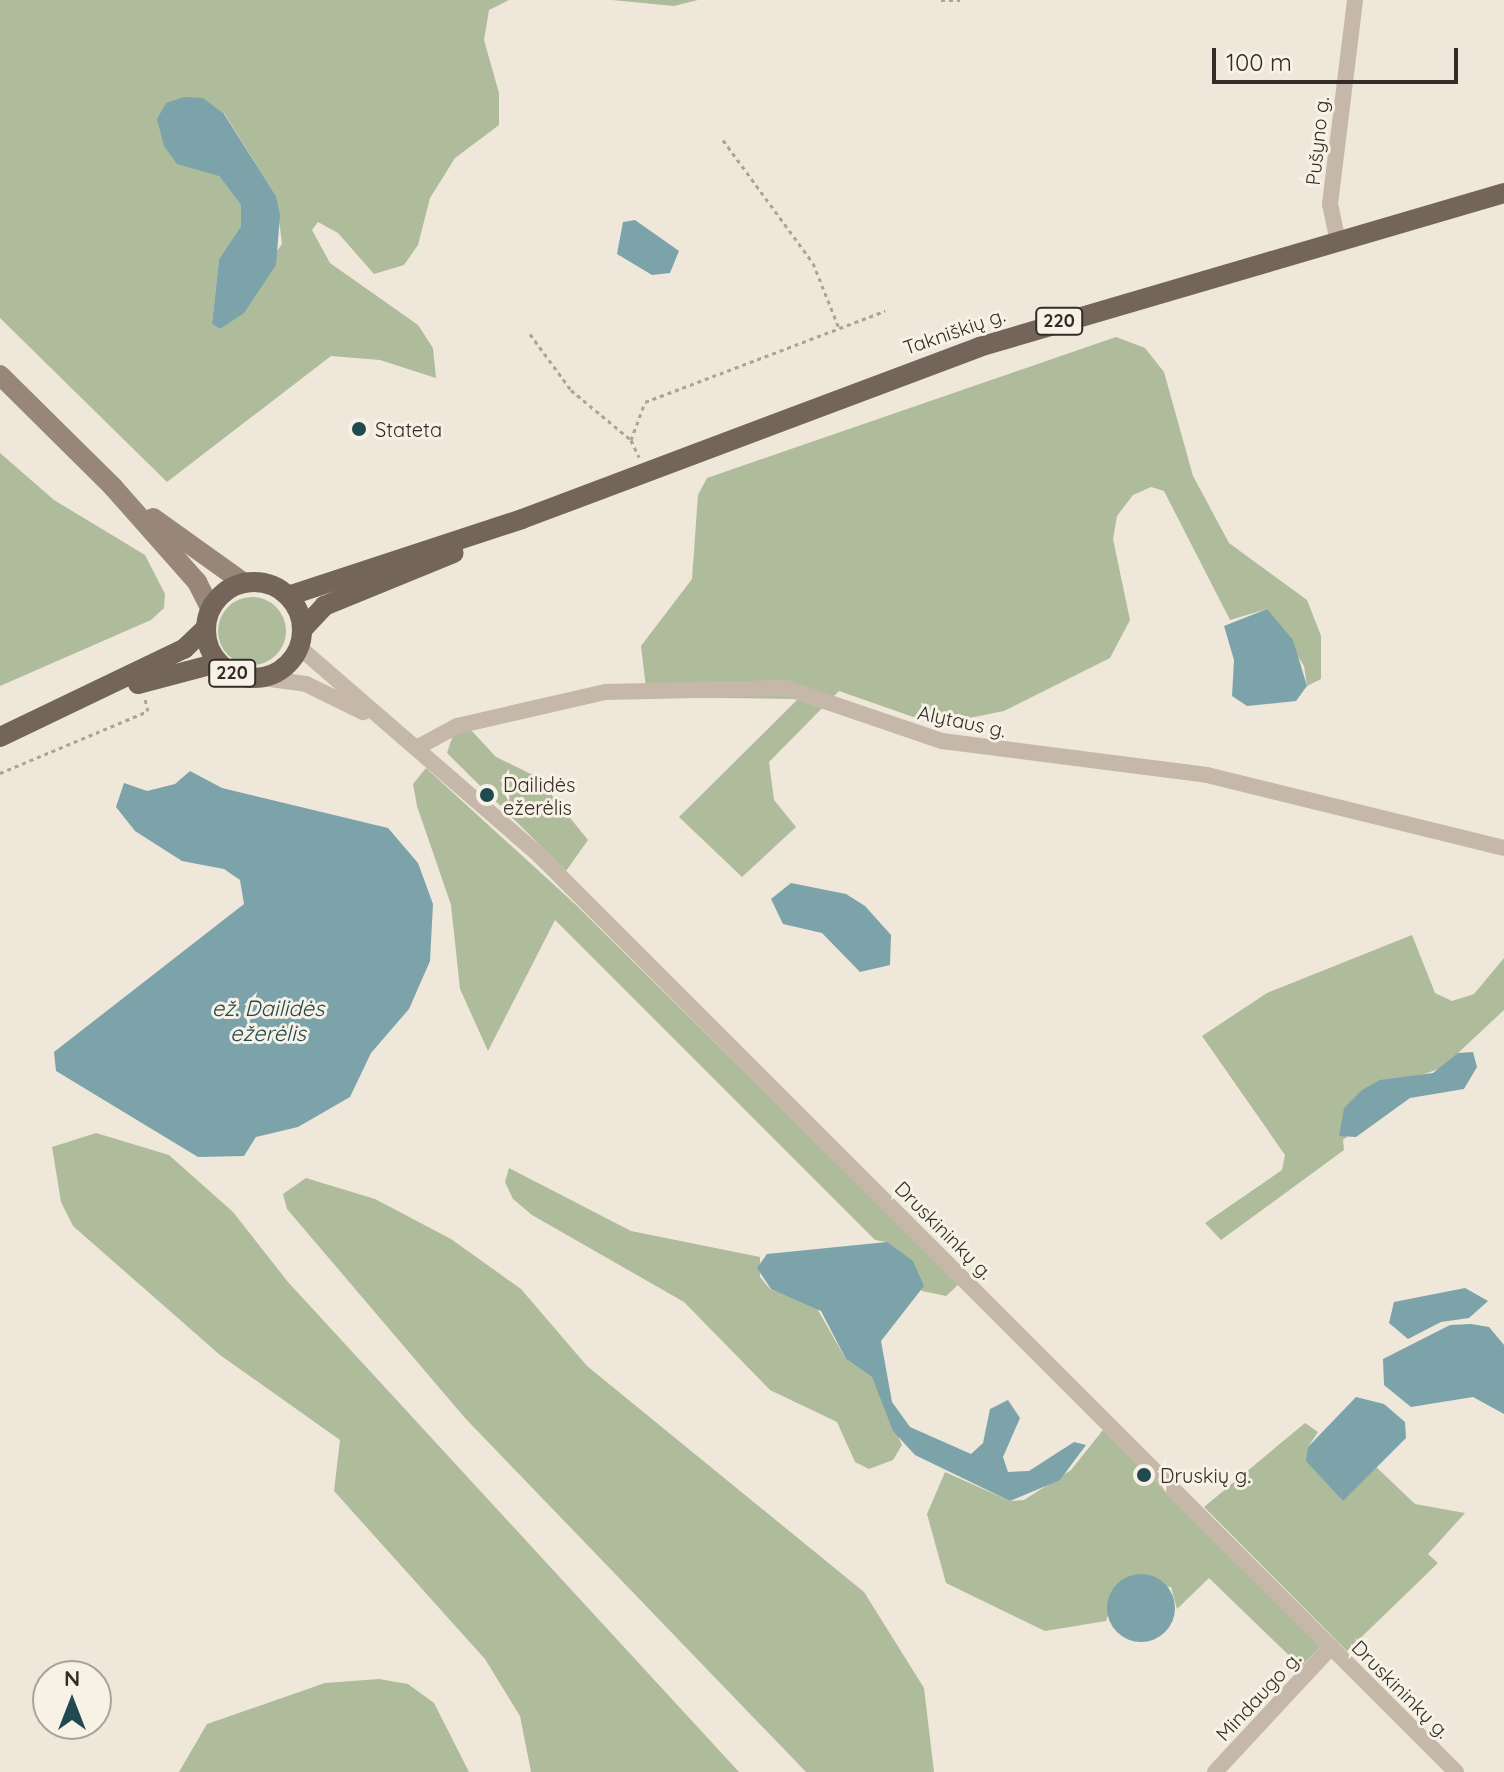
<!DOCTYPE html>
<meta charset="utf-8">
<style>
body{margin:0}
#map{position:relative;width:1504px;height:1772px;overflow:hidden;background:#efe7da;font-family:Quicksand,sans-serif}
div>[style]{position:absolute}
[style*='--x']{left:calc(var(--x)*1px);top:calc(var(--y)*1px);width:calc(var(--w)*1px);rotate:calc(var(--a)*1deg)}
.green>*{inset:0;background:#aebc9c}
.round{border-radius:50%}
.water>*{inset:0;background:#7ca3a9}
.path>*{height:3px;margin-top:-1.5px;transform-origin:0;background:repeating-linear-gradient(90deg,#b1a292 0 4px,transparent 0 8px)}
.street>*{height:16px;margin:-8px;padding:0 8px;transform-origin:8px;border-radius:8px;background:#c5b8a8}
.secondary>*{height:20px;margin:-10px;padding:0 10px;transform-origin:10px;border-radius:10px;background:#988779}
.primary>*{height:20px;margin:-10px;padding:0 10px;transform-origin:10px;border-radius:10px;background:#73655a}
.primary>.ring{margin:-10px;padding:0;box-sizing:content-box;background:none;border:20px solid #73655a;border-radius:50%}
.dots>*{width:22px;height:22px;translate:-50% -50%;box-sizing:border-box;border:4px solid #f7f1e6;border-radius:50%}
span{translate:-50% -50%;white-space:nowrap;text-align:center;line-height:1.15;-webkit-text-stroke:6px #f7f1e6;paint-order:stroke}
.shield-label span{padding:2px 6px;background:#f7f1e6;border:2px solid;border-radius:6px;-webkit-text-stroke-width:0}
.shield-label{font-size:18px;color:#332c27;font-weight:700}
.street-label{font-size:20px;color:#332c27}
.poi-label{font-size:20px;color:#332c27}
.left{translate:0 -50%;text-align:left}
.water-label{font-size:22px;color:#214950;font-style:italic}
.north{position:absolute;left:32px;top:1660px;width:80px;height:80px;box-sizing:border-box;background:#f7f1e6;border:2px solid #a9a29a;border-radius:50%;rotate:0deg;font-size:22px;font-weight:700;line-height:32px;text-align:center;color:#332c27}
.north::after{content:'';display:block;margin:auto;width:28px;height:36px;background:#214950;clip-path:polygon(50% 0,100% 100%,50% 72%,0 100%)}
.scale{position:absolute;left:1212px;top:48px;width:246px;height:36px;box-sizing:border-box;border:4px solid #332c27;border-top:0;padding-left:10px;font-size:24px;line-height:28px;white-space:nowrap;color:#332c27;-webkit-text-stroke:6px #f7f1e6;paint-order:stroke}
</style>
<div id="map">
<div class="green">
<div style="clip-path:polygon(evenodd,0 0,509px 0,489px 10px,484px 40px,499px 93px,499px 125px,455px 158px,430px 198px,418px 245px,404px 265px,374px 274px,338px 233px,318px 222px,312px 230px,330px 263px,418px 325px,433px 348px,436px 378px,380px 360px,331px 356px,167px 482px,0 318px,0 0,224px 113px,276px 196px,282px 244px,220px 329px,212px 324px,219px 259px,241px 226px,241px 205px,219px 176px,224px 113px)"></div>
<div style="clip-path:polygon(612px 0,698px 0,674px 6px)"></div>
<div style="clip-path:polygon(1116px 337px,1145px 348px,1164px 372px,1193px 476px,1229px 543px,1307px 600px,1321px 636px,1321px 679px,1307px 686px,1304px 666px,1267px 609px,1230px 620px,1164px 491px,1151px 487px,1133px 495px,1117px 516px,1113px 539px,1130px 620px,1110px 658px,1004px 711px,969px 718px,919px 719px,839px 691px,769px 762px,774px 800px,796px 827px,742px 877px,679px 817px,798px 699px,647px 697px,641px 646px,692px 579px,698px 495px,707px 478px)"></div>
<div style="clip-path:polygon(0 453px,54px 500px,145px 555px,165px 594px,164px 608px,151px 620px,0 686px)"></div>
<div class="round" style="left:218px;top:597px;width:68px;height:68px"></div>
<div style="clip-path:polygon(470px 729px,496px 757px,537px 777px,588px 840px,566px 871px,447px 753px,453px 735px)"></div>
<div style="clip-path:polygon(426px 768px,575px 904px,959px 1284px,946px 1296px,922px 1291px,887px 1242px,875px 1240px,555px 920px,488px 1051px,460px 989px,451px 905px,417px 806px,413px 784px)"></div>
<div style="clip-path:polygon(1412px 935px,1435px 993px,1452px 1001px,1474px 994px,1504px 958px,1504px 1010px,1442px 1068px,1418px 1076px,1343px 1140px,1344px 1150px,1221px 1240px,1205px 1223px,1282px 1170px,1285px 1155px,1202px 1036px,1267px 993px)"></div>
<div style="clip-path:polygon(96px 1133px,169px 1155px,233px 1212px,288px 1282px,739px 1772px,531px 1772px,520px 1716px,485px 1659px,334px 1491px,340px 1440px,220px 1355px,73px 1226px,61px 1202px,52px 1147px)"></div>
<div style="clip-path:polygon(509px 1168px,631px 1231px,760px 1257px,760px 1277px,770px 1289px,815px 1305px,846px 1359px,872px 1377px,902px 1445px,893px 1460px,869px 1469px,855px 1462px,837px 1422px,770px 1390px,684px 1302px,532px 1215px,513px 1199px,505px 1182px)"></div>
<div style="clip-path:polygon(306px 1178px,375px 1199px,451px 1239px,521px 1289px,587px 1366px,864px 1592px,924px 1688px,934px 1772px,806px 1772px,465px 1418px,287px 1209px,283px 1194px)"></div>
<div style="clip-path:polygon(1305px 1423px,1318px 1432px,1308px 1447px,1342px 1500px,1373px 1464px,1415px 1504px,1465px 1513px,1428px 1554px,1438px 1563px,1347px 1651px,1204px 1507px)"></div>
<div style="clip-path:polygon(1103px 1430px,1321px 1646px,1301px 1667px,1209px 1578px,1177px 1609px,1171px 1587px,1119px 1584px,1106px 1621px,1045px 1631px,946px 1583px,927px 1514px,945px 1472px,1010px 1501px,1024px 1500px,1071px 1470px)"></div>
<div style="clip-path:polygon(379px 1679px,408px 1684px,434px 1703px,469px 1772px,179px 1772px,207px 1724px,325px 1683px)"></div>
</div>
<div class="water">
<div style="clip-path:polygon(184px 97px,203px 98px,224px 114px,276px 196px,280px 215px,276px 265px,244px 313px,220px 329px,212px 324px,219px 259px,241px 226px,241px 205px,219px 176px,177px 164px,164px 146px,157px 119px,166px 103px)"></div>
<div style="clip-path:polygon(635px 220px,679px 251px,670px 273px,652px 275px,617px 254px,623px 222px)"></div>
<div style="clip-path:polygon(1267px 609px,1293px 640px,1307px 686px,1296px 701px,1247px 706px,1232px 696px,1234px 660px,1224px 626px)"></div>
<div style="clip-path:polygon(190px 771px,222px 788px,388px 828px,418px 863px,433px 904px,430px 961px,409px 1009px,371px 1053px,350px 1097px,298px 1127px,256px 1137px,244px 1156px,198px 1157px,56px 1071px,54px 1052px,244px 904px,240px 880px,224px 869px,182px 861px,135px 831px,116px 807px,124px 783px,147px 791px,175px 784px)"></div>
<div style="clip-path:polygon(791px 883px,846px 894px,865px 906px,891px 935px,890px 965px,860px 972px,822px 933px,783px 924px,771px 899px)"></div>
<div style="clip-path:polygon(1473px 1052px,1477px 1067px,1464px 1089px,1410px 1098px,1356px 1137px,1339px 1136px,1344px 1108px,1362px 1090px,1380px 1080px,1433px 1073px,1458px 1053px)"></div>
<div style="clip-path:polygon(887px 1242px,913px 1261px,924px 1286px,881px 1341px,892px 1402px,910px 1427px,971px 1454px,983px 1443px,990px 1409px,1008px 1400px,1020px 1418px,1003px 1457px,1008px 1472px,1029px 1471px,1074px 1442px,1086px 1445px,1060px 1480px,1010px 1501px,915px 1455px,893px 1431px,872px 1377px,846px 1359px,821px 1311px,771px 1289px,757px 1268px,767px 1254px)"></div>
<div style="clip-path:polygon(1465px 1288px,1488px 1301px,1469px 1318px,1441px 1322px,1408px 1339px,1389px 1323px,1394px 1302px)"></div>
<div style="clip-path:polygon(1471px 1324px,1489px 1327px,1504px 1345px,1504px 1414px,1473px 1397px,1411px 1407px,1384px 1385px,1383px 1359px,1450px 1325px)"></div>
<div style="clip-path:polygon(1356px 1397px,1384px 1404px,1405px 1422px,1406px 1438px,1343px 1501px,1306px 1461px,1308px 1447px)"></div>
<div class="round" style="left:1107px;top:1574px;width:68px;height:68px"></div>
</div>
<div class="path">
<div style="--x:941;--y:0;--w:19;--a:0"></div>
<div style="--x:723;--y:140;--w:152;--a:53.8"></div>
<div style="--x:813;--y:263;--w:70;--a:68.2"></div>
<div style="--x:530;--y:334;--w:69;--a:53.8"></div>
<div style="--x:571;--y:390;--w:78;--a:39.8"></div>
<div style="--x:631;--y:440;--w:19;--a:65"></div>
<div style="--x:631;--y:440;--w:40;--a:-69.8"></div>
<div style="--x:645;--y:402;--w:257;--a:-20.8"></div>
<div style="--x:0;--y:773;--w:160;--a:-22.7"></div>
<div style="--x:148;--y:711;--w:12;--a:-104"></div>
</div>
<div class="street">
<div style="--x:1337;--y:237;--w:34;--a:-102"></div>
<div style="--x:1330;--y:204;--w:206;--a:-83"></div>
<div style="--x:299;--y:647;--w:318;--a:40.9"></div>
<div style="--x:539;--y:855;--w:1297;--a:45"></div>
<div style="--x:263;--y:678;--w:43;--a:7.9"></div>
<div style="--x:306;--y:684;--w:64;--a:26.2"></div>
<div style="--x:420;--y:746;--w:42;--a:-28.4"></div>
<div style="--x:457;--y:726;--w:152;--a:-12.9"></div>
<div style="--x:605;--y:692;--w:181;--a:-1.3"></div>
<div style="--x:786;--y:688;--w:165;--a:18.8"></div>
<div style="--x:942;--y:741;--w:267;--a:7.3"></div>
<div style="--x:1207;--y:775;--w:306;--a:13.8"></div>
<div style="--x:1215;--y:1772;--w:171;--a:-47.1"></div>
</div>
<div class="secondary">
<div style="--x:0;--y:375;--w:159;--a:44.7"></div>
<div style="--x:113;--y:487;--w:127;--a:48.5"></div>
<div style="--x:197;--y:582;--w:29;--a:63"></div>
<div style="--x:153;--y:518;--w:112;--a:35.5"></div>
</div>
<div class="primary">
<div class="ring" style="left:206px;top:582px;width:76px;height:76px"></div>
<div style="--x:288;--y:596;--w:246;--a:-18.2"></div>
<div style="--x:522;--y:519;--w:488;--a:-20.6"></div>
<div style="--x:979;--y:347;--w:547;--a:-16.35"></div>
<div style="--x:302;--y:630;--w:33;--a:-47"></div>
<div style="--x:324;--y:606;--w:140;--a:-22.2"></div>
<div style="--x:138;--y:684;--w:83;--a:-14.7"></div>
<div style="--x:0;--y:737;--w:204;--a:-25.6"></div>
<div style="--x:184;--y:649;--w:29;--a:-44"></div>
</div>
<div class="dots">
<div style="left:359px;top:429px;background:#214950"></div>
<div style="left:487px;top:795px;background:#214950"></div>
<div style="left:1144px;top:1475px;background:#214950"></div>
</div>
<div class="shield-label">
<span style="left:1059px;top:321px">220</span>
<span style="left:232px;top:673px">220</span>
</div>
<div class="street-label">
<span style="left:1317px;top:141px;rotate:-84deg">Pušyno g.</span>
<span style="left:954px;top:331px;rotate:-19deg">Takniškių g.</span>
<span style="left:962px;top:721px;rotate:12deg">Alytaus g.</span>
<span style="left:944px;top:1230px;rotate:45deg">Druskininkų g.</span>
<span style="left:1401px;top:1689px;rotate:45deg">Druskininkų g.</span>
<span style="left:1258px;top:1696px;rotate:-47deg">Mindaugo g.</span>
</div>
<div class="poi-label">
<span class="left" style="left:375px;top:429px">Stateta</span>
<span class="left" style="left:503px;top:796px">Dailidės<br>ežerėlis</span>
<span class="left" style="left:1160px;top:1475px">Druskių g.</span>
</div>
<div class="water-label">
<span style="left:268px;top:1021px">ež. Dailidės<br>ežerėlis</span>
</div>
<div class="north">N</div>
<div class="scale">100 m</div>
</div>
